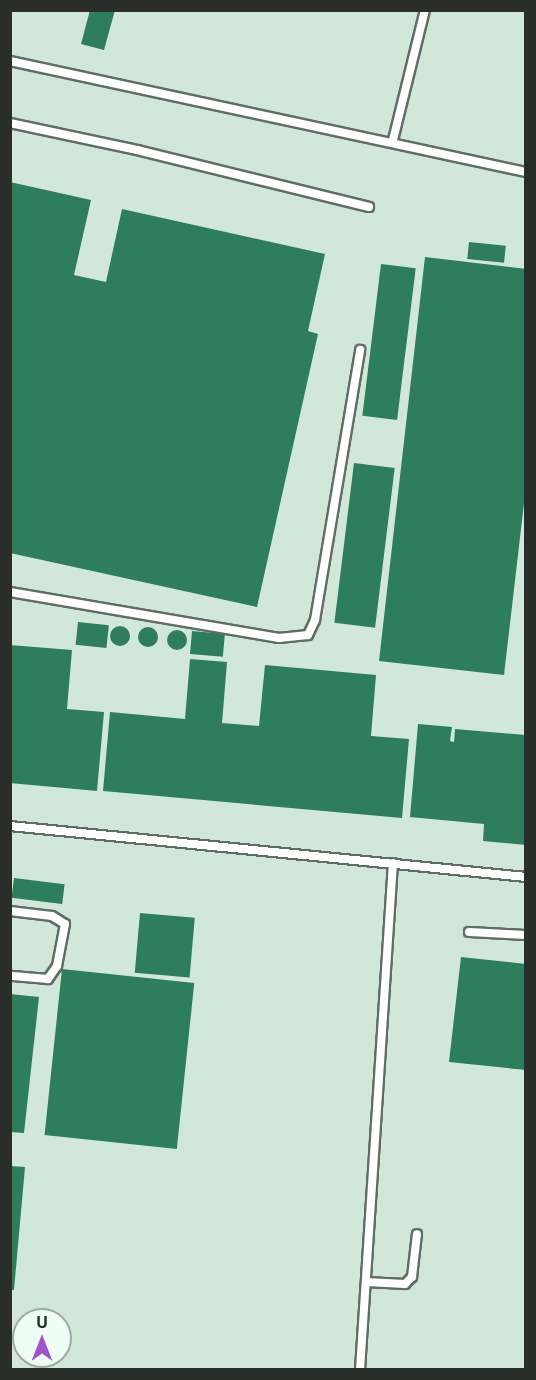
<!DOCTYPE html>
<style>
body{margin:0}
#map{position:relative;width:536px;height:1380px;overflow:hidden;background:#e1efe7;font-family:"Noto Sans",sans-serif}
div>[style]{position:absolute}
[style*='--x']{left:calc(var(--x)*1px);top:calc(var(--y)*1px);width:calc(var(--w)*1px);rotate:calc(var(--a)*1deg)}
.built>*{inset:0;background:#d1e7da}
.building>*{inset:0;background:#2f7e5b;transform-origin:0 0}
.round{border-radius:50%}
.roads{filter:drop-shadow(2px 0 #606d66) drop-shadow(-2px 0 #606d66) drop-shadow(0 2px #606d66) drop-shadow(0 -2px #606d66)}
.lane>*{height:8px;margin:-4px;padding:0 4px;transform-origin:4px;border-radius:4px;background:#fff}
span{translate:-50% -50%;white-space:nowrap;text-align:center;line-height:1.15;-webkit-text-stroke:6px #eefdf5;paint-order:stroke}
.frame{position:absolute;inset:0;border:12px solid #292e2b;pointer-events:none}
.north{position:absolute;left:12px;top:1308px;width:60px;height:60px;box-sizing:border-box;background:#eefdf5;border:2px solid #9faaa4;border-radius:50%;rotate:0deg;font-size:16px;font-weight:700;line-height:24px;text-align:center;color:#292e2b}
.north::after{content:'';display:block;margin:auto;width:21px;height:27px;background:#a056c9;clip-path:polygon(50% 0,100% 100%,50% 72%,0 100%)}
</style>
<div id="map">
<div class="built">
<div style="clip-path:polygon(evenodd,10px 11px,525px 11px,525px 1369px,11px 1369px,10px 11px,24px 1320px,60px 1320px,60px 1356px,24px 1356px,24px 1320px)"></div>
</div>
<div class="building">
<div style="clip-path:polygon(90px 10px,115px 10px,104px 50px,81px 44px)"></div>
<div style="clip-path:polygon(10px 182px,91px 200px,74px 275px,106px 282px,122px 209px,325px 254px,308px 331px,318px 334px,257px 607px,10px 553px)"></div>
<div style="left:469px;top:242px;width:37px;height:17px;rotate:6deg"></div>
<div style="clip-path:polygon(425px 257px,526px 269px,526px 486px,504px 675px,379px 661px)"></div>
<div style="left:381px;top:264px;width:35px;height:153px;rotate:7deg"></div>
<div style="left:354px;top:463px;width:41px;height:161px;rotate:7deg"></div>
<div style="left:78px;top:622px;width:31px;height:23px;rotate:6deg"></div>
<div class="round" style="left:110px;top:626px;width:20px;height:20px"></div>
<div class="round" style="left:138px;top:627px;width:20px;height:20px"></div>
<div class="round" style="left:167px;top:630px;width:20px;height:20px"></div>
<div style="left:192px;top:631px;width:33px;height:23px;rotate:5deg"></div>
<div style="clip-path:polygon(10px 645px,72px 650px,67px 709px,104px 712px,97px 791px,10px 783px)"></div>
<div style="clip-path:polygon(190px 659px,227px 662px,222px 723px,259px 726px,265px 665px,376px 675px,371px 736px,409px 739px,402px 818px,103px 791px,110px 712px,185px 719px)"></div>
<div style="clip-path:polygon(418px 724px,452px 727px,450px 741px,454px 742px,455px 729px,526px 735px,526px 845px,483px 841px,484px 824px,410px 817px)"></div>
<div style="left:14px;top:878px;width:51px;height:20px;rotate:7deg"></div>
<div style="left:140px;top:913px;width:55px;height:60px;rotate:5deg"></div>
<div style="clip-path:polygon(461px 957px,526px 964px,526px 1070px,449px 1062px)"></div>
<div style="left:62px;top:969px;width:133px;height:167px;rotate:6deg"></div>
<div style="clip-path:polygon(10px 994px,39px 997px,24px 1133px,10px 1132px)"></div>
<div style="clip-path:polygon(10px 1166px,25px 1167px,14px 1290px,10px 1290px)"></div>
</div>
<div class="roads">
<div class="lane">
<div style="--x:10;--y:61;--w:528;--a:12.14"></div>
<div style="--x:10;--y:123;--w:130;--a:12"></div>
<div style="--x:137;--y:150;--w:239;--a:13.8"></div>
<div style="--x:393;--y:140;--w:134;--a:-76.2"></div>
<div style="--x:10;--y:592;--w:273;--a:9.7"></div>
<div style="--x:279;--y:638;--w:29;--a:-6"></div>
<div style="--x:308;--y:635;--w:17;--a:-65"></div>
<div style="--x:315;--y:620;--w:274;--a:-80.5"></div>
<div style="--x:10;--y:826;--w:519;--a:5.64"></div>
<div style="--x:10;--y:911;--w:42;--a:6.8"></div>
<div style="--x:52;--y:916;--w:15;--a:32"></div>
<div style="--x:65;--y:924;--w:43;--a:100.8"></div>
<div style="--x:57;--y:966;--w:16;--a:125"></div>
<div style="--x:48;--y:979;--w:38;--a:-175"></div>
<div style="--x:469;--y:932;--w:57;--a:3"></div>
<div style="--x:366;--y:1282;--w:39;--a:3"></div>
<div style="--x:405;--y:1284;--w:10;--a:-45"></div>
<div style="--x:412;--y:1277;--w:43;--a:-83.4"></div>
<div style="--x:360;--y:1370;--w:508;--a:-86.28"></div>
</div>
</div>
<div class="frame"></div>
<div class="north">U</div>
</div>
